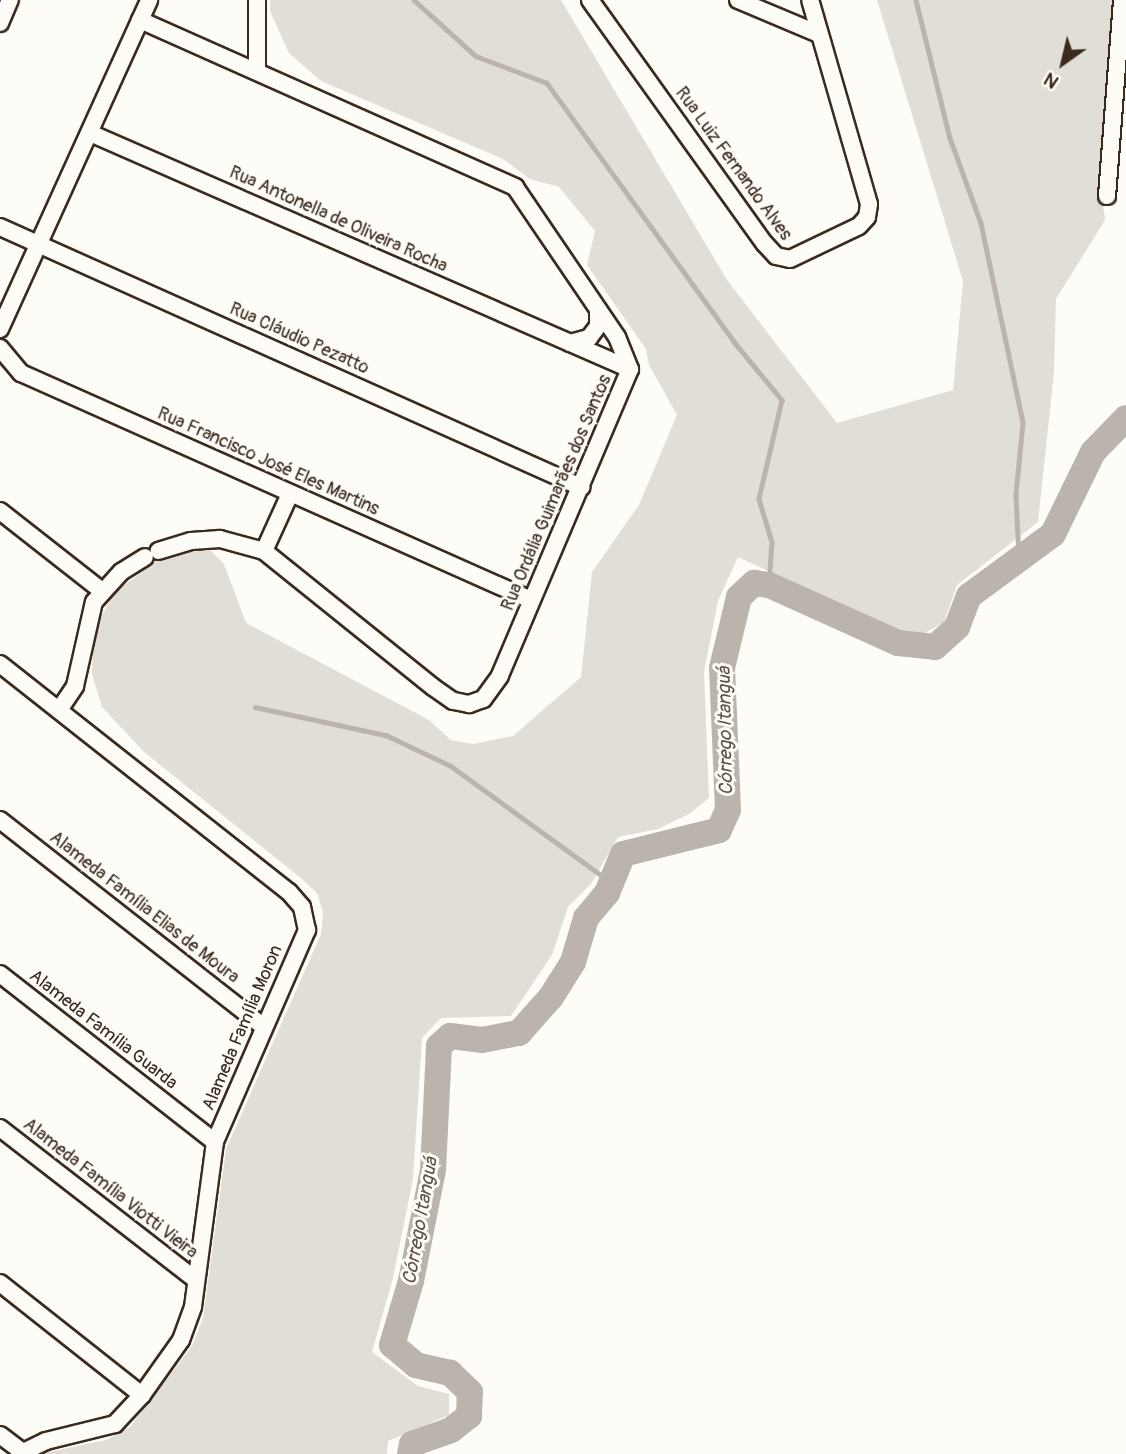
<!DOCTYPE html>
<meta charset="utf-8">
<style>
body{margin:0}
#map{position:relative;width:1126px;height:1454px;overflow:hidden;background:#fdfcf7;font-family:Pangolin,sans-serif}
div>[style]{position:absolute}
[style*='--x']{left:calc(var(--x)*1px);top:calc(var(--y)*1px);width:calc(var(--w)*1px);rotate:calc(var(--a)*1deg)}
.green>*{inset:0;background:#e1ded7}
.stream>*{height:4.5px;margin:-2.25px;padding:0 2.25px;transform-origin:2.25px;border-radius:2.25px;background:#bbb4ad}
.river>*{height:26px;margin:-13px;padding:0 13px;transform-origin:13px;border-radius:13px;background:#bbb4ad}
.roads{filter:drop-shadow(2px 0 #3b2a1e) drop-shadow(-2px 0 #3b2a1e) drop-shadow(0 2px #3b2a1e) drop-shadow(0 -2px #3b2a1e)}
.minor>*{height:16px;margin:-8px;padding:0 8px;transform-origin:8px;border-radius:8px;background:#fdfcf7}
span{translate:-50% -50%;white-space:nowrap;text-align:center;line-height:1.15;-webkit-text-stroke:6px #fdfcf7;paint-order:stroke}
.street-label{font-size:18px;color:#3b2a1e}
.water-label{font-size:19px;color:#615349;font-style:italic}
.north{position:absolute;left:1028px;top:28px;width:70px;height:70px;-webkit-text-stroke:5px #fdfcf7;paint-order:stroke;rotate:214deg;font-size:19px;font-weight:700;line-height:28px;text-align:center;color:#3b2a1e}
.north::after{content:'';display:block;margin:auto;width:24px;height:32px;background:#3b2a1e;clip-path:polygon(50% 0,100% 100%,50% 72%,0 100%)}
</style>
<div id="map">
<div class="green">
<div style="clip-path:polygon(270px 0,561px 0,727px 280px,837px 423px,953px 390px,963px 281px,877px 0,1113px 0,1100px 178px,1105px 220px,1056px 299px,1054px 373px,1038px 522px,957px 585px,944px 622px,925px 633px,899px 632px,738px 557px,718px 601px,704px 672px,709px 798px,689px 814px,658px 829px,618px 837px,591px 884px,568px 907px,552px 955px,511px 1016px,441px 1018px,422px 1038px,413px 1179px,393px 1278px,372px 1352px,418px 1386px,449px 1394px,449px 1415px,388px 1441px,387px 1454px,39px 1454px,106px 1440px,130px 1427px,192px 1346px,203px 1318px,226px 1149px,321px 934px,323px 912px,317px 893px,302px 879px,144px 752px,102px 707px,92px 674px,93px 648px,98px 623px,114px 593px,155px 562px,180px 553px,210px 550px,224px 564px,246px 623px,429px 720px,451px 740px,473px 744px,513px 736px,581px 677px,592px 572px,639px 505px,677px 415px,649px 365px,646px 349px,587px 265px,595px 231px,559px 187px,530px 179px,503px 159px,321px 81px,289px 53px,270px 11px)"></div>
</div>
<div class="stream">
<div style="--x:414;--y:0;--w:84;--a:42.1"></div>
<div style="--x:476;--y:56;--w:76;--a:20.8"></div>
<div style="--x:547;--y:83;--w:321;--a:54.1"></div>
<div style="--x:735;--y:343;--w:74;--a:50.5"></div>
<div style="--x:782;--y:400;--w:102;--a:103.1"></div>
<div style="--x:759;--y:499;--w:45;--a:73.2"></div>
<div style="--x:772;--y:542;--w:43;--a:94"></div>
<div style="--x:916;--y:0;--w:142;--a:76.2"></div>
<div style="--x:950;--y:138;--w:90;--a:70"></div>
<div style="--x:981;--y:223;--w:204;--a:78.1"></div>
<div style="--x:1023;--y:423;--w:72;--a:95.6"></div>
<div style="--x:1016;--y:495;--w:64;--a:87.3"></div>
<div style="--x:255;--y:707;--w:134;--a:12.1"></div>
<div style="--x:386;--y:735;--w:72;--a:25.5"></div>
<div style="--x:451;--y:766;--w:199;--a:36"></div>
</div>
<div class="river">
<div style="--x:410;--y:1454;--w:10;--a:-79"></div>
<div style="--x:412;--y:1444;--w:41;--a:-19.7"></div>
<div style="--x:451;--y:1430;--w:23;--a:-38"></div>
<div style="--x:469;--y:1416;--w:24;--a:-88"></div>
<div style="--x:470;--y:1392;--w:28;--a:-136"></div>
<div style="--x:450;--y:1373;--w:35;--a:-167"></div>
<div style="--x:416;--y:1365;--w:31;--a:-140"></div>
<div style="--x:392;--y:1345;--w:67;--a:-73.5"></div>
<div style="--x:411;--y:1281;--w:113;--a:-78.8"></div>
<div style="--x:433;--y:1170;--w:124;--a:-87.2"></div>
<div style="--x:439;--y:1046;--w:15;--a:-42"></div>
<div style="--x:450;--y:1036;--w:32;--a:7"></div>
<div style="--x:482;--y:1040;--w:38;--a:-11"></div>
<div style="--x:519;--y:1033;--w:48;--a:-48.4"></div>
<div style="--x:551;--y:997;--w:41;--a:-57.8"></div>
<div style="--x:573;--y:962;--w:46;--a:-73.5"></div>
<div style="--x:586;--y:918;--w:33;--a:-50"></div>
<div style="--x:607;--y:893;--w:42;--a:-67.7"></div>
<div style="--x:623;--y:854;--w:99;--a:-14"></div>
<div style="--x:719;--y:830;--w:22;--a:-66"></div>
<div style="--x:728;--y:810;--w:142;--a:-92.4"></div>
<div style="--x:722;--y:668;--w:73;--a:-76.5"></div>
<div style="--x:739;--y:597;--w:21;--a:-43"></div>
<div style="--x:754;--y:583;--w:15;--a:8"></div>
<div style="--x:769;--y:585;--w:141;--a:24.2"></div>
<div style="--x:898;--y:643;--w:37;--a:6"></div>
<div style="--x:935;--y:647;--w:30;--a:-42"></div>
<div style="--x:957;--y:627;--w:33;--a:-69"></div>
<div style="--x:969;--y:596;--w:104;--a:-36.4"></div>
<div style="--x:1053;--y:534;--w:91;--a:-64"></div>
<div style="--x:1093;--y:452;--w:47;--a:-45.9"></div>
</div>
<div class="roads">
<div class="minor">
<div style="--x:590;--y:0;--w:300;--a:54.4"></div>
<div style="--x:765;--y:244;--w:16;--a:47"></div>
<div style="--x:776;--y:256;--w:14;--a:12"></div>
<div style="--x:790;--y:259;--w:76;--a:-25.6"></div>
<div style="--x:859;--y:226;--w:12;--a:-48"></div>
<div style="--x:867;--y:217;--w:13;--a:-81"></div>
<div style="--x:869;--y:204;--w:212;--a:-106.1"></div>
<div style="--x:738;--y:0;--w:88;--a:22.8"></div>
<div style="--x:140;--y:20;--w:411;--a:24"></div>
<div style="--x:515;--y:187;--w:181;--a:55.8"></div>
<div style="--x:617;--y:337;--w:35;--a:68"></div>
<div style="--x:630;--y:369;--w:333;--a:113"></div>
<div style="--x:500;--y:676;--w:29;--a:126"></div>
<div style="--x:483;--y:699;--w:15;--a:160"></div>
<div style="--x:469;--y:704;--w:16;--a:-169"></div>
<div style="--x:453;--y:701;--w:24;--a:-145"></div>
<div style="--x:433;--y:687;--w:217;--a:-141.2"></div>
<div style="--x:264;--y:551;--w:46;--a:-164.7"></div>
<div style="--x:220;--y:539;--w:29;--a:176"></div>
<div style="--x:191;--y:541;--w:34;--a:163"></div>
<div style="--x:0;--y:23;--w:25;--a:-67"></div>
<div style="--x:257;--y:70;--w:70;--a:-90"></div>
<div style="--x:90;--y:133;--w:589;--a:23.61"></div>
<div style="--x:1107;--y:196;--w:197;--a:-85.6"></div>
<div style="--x:0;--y:227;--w:637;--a:24.11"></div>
<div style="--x:0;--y:329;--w:361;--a:-65.6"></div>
<div style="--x:570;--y:343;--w:20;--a:-15"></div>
<div style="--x:589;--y:338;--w:15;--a:-53"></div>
<div style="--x:598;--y:326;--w:16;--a:-90"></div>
<div style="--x:0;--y:348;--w:33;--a:50"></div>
<div style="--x:21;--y:373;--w:558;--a:23.99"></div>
<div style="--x:0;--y:511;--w:130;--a:38.1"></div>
<div style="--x:264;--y:551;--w:63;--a:-65.5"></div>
<div style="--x:0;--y:664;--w:368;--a:38.3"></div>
<div style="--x:289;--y:892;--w:20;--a:49"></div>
<div style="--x:302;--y:907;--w:24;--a:78"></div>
<div style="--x:307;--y:930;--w:231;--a:113.5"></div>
<div style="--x:215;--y:1142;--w:166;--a:97.6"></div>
<div style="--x:193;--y:1307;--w:35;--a:110"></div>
<div style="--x:181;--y:1340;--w:67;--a:125.3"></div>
<div style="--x:142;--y:1395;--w:40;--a:133"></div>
<div style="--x:115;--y:1424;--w:71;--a:166.2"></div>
<div style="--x:46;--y:1441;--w:30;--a:154"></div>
<div style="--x:59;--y:710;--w:29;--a:-56"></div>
<div style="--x:75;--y:686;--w:86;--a:-77.3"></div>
<div style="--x:94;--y:602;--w:40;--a:-48"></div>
<div style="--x:121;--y:572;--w:28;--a:-32"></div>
<div style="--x:0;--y:820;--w:335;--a:38.1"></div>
<div style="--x:0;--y:974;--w:273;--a:38"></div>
<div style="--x:0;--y:1128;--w:248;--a:37.8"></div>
<div style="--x:0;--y:1283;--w:181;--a:38.3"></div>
<div style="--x:0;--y:1435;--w:26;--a:37"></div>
</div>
</div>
<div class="street-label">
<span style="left:733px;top:164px;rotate:54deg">Rua Luiz Fernando Alves</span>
<span style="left:338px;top:220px;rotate:24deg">Rua Antonella de Oliveira Rocha</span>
<span style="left:299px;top:339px;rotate:24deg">Rua Cláudio Pezatto</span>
<span style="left:268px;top:462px;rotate:24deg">Rua Francisco José Eles Martins</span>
<span style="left:557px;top:493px;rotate:-67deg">Rua Ordália Guimarães dos Santos</span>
<span style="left:144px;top:908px;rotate:38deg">Alameda Família Elias de Moura</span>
<span style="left:243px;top:1028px;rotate:-67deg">Alameda Família Moron</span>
<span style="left:103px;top:1030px;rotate:38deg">Alameda Família Guarda</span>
<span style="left:110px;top:1189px;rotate:38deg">Alameda Família Viotti Vieira</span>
</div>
<div class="water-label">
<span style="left:726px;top:731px;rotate:-91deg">Córrego Itanguá</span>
<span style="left:421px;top:1221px;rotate:-80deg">Córrego Itanguá</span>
</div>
<div class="north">N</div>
</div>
